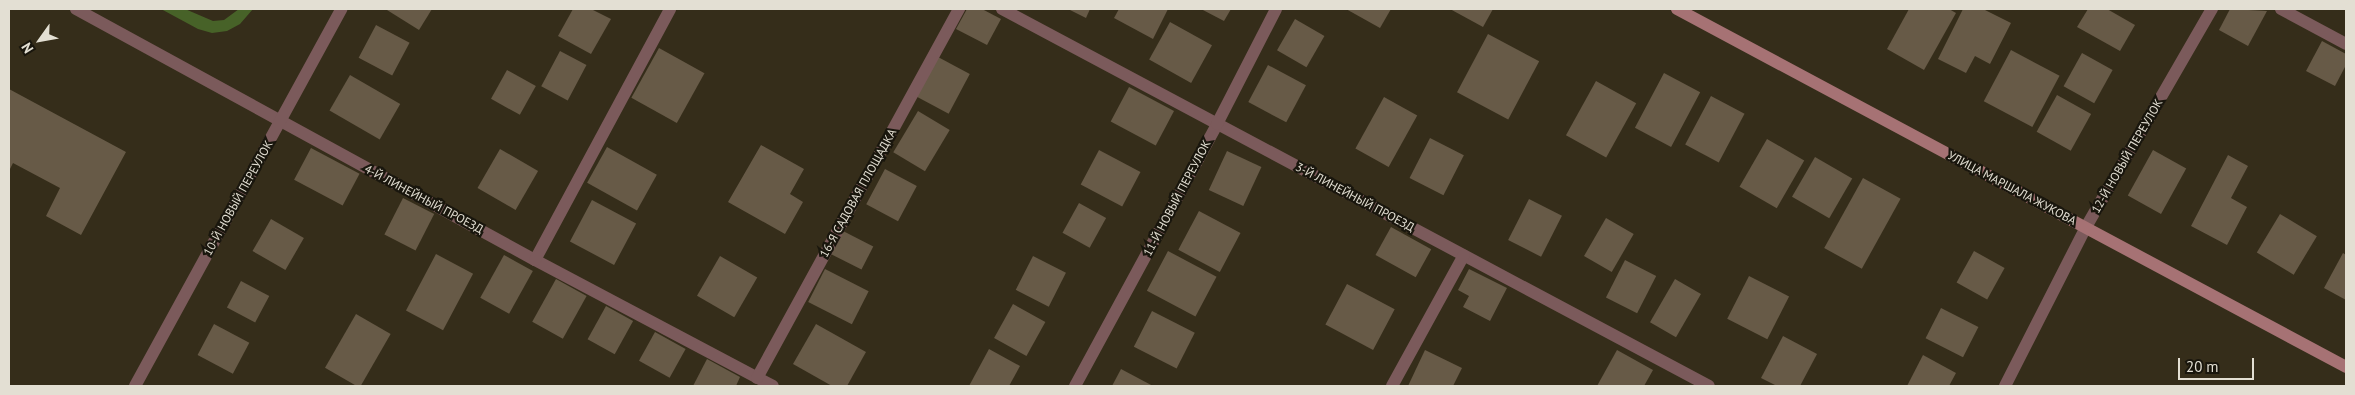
<!DOCTYPE html>
<meta charset="utf-8">
<style>
body{margin:0}
#map{position:relative;width:2355px;height:395px;overflow:hidden;background:#352d1a;font-family:"PT Sans",sans-serif}
div>[style]{position:absolute}
[style*='--x']{left:calc(var(--x)*1px);top:calc(var(--y)*1px);width:calc(var(--w)*1px);rotate:calc(var(--a)*1deg)}
.green>*{inset:0;background:#476228}
.building>*{inset:0;background:#675a47;transform-origin:0 0}
.street>*{height:12px;margin:-6px;padding:0 6px;transform-origin:6px;border-radius:6px;background:#7b5a5b}
.secondary>*{height:12px;margin:-6px;padding:0 6px;transform-origin:6px;border-radius:6px;background:#a67274}
span{translate:-50% -50%;white-space:nowrap;text-align:center;line-height:1.15;-webkit-text-stroke:4.5px #19160d;paint-order:stroke}
.street-label{font-size:12px;color:#e3dfd3}
.frame{position:absolute;inset:0;border:10px solid #e3dfd3;pointer-events:none}
.north{position:absolute;left:15px;top:15px;width:50px;height:50px;-webkit-text-stroke:4px #19160d;paint-order:stroke;rotate:238deg;font-size:14px;font-weight:700;line-height:20px;text-align:center;color:#e3dfd3}
.north::after{content:'';display:block;margin:auto;width:18px;height:22px;background:#e3dfd3;clip-path:polygon(50% 0,100% 100%,50% 72%,0 100%)}
.scale{position:absolute;left:2178px;top:358px;width:76px;height:22px;box-sizing:border-box;border:2px solid #e3dfd3;border-top:0;padding-left:6px;font-size:15px;line-height:18px;white-space:nowrap;color:#e3dfd3;-webkit-text-stroke:4px #19160d;paint-order:stroke}
</style>
<div id="map">
<div class="green">
<div style="clip-path:polygon(161px 9px,185px 9px,213px 21px,224px 20px,239px 9px,253px 9px,240px 24px,227px 31px,212px 33px,198px 29px)"></div>
</div>
<div class="building">
<div style="clip-path:polygon(388px 9px,432px 9px,419px 30px,387px 10px)"></div>
<div style="clip-path:polygon(573px 9px,591px 9px,611px 19px,591px 54px,558px 36px)"></div>
<div style="clip-path:polygon(967px 9px,982px 9px,1001px 19px,987px 45px,956px 29px)"></div>
<div style="clip-path:polygon(1068px 9px,1090px 9px,1086px 18px)"></div>
<div style="clip-path:polygon(1119px 9px,1168px 9px,1153px 39px,1114px 18px)"></div>
<div style="clip-path:polygon(1201px 9px,1231px 9px,1224px 21px)"></div>
<div style="clip-path:polygon(1346px 9px,1391px 9px,1380px 28px)"></div>
<div style="clip-path:polygon(1450px 9px,1493px 9px,1483px 27px)"></div>
<div style="clip-path:polygon(1909px 9px,1949px 9px,1956px 13px,1924px 70px,1887px 49px)"></div>
<div style="clip-path:polygon(1963px 9px,1983px 9px,2011px 23px,1990px 64px,1975px 56px,1966px 73px,1938px 59px)"></div>
<div style="clip-path:polygon(2088px 9px,2107px 9px,2135px 25px,2120px 51px,2077px 27px)"></div>
<div style="clip-path:polygon(2230px 9px,2267px 11px,2248px 46px,2219px 30px)"></div>
<div style="left:1295px;top:19px;width:34px;height:36px;rotate:30deg"></div>
<div style="left:1170px;top:22px;width:48px;height:43px;rotate:29deg"></div>
<div style="left:376px;top:25px;width:38px;height:37px;rotate:28deg"></div>
<div style="left:1488px;top:34px;width:58px;height:66px;rotate:28deg"></div>
<div style="clip-path:polygon(2322px 41px,2346px 54px,2346px 65px,2335px 86px,2306px 71px)"></div>
<div style="left:659px;top:48px;width:52px;height:57px;rotate:29deg"></div>
<div style="left:2011px;top:50px;width:55px;height:58px;rotate:28deg"></div>
<div style="left:560px;top:51px;width:30px;height:40px;rotate:28deg"></div>
<div style="left:2082px;top:53px;width:35px;height:38px;rotate:29deg"></div>
<div style="left:938px;top:57px;width:36px;height:45px;rotate:28deg"></div>
<div style="left:1268px;top:65px;width:43px;height:42px;rotate:28deg"></div>
<div style="left:507px;top:70px;width:33px;height:33px;rotate:29deg"></div>
<div style="left:1664px;top:73px;width:41px;height:62px;rotate:28deg"></div>
<div style="left:350px;top:75px;width:58px;height:41px;rotate:30deg"></div>
<div style="left:1596px;top:81px;width:46px;height:62px;rotate:29deg"></div>
<div style="left:1129px;top:87px;width:51px;height:39px;rotate:28deg"></div>
<div style="clip-path:polygon(9px 89px,126px 152px,81px 235px,46px 216px,60px 188px,13px 163px,9px 171px)"></div>
<div style="left:2057px;top:95px;width:39px;height:42px;rotate:29deg"></div>
<div style="left:1711px;top:96px;width:38px;height:55px;rotate:28deg"></div>
<div style="left:1384px;top:97px;width:38px;height:59px;rotate:29deg"></div>
<div style="left:918px;top:111px;width:37px;height:48px;rotate:31deg"></div>
<div style="left:1430px;top:138px;width:38px;height:45px;rotate:27deg"></div>
<div style="left:1767px;top:139px;width:43px;height:55px;rotate:30deg"></div>
<div style="clip-path:polygon(761px 145px,804px 169px,790px 194px,803px 202px,785px 234px,728px 202px)"></div>
<div style="left:607px;top:147px;width:57px;height:41px;rotate:29deg"></div>
<div style="left:311px;top:148px;width:55px;height:36px;rotate:28deg"></div>
<div style="left:500px;top:149px;width:44px;height:45px;rotate:30deg"></div>
<div style="left:1099px;top:150px;width:47px;height:39px;rotate:28deg"></div>
<div style="left:2153px;top:150px;width:38px;height:52px;rotate:29deg"></div>
<div style="left:1227px;top:151px;width:38px;height:43px;rotate:25deg"></div>
<div style="clip-path:polygon(2228px 155px,2248px 166px,2231px 198px,2247px 207px,2227px 245px,2191px 226px)"></div>
<div style="left:1815px;top:157px;width:43px;height:46px;rotate:30deg"></div>
<div style="left:885px;top:169px;width:36px;height:40px;rotate:28deg"></div>
<div style="left:1863px;top:178px;width:43px;height:80px;rotate:29deg"></div>
<div style="left:403px;top:198px;width:35px;height:41px;rotate:27deg"></div>
<div style="left:1529px;top:199px;width:37px;height:46px;rotate:27deg"></div>
<div style="left:592px;top:200px;width:50px;height:47px;rotate:28deg"></div>
<div style="left:1079px;top:203px;width:31px;height:34px;rotate:29deg"></div>
<div style="left:1199px;top:211px;width:47px;height:44px;rotate:28deg"></div>
<div style="left:2280px;top:214px;width:43px;height:45px;rotate:31deg"></div>
<div style="left:1606px;top:218px;width:32px;height:44px;rotate:30deg"></div>
<div style="left:271px;top:219px;width:38px;height:37px;rotate:30deg"></div>
<div style="left:1391px;top:227px;width:46px;height:32px;rotate:29deg"></div>
<div style="left:843px;top:231px;width:34px;height:26px;rotate:27deg"></div>
<div style="left:1168px;top:251px;width:55px;height:45px;rotate:28deg"></div>
<div style="left:1974px;top:251px;width:35px;height:36px;rotate:29deg"></div>
<div style="clip-path:polygon(2343px 253px,2346px 255px,2346px 300px,2324px 288px)"></div>
<div style="left:436px;top:254px;width:42px;height:64px;rotate:28deg"></div>
<div style="left:504px;top:255px;width:33px;height:49px;rotate:29deg"></div>
<div style="left:720px;top:256px;width:43px;height:46px;rotate:30deg"></div>
<div style="left:1033px;top:256px;width:37px;height:38px;rotate:27deg"></div>
<div style="left:1625px;top:260px;width:35px;height:42px;rotate:27deg"></div>
<div style="left:825px;top:269px;width:49px;height:37px;rotate:27deg"></div>
<div style="clip-path:polygon(1469px 269px,1507px 288px,1490px 321px,1463px 307px,1469px 296px,1458px 290px)"></div>
<div style="left:1749px;top:276px;width:45px;height:48px;rotate:27deg"></div>
<div style="left:556px;top:279px;width:35px;height:49px;rotate:29deg"></div>
<div style="left:1675px;top:279px;width:30px;height:50px;rotate:30deg"></div>
<div style="left:241px;top:281px;width:32px;height:30px;rotate:28deg"></div>
<div style="left:1347px;top:284px;width:54px;height:46px;rotate:28deg"></div>
<div style="left:1013px;top:304px;width:37px;height:39px;rotate:29deg"></div>
<div style="left:606px;top:306px;width:31px;height:38px;rotate:29deg"></div>
<div style="left:1941px;top:308px;width:42px;height:34px;rotate:27deg"></div>
<div style="left:1152px;top:311px;width:48px;height:40px;rotate:27deg"></div>
<div style="left:356px;top:314px;width:40px;height:62px;rotate:30deg"></div>
<div style="left:214px;top:324px;width:40px;height:35px;rotate:28deg"></div>
<div style="clip-path:polygon(816px 324px,866px 352px,847px 386px,832px 386px,793px 364px)"></div>
<div style="left:655px;top:332px;width:35px;height:33px;rotate:29deg"></div>
<div style="clip-path:polygon(1783px 336px,1817px 354px,1800px 386px,1777px 386px,1761px 378px)"></div>
<div style="clip-path:polygon(989px 349px,1020px 366px,1009px 386px,969px 386px)"></div>
<div style="clip-path:polygon(1425px 350px,1462px 368px,1453px 386px,1408px 386px)"></div>
<div style="clip-path:polygon(1617px 350px,1653px 370px,1644px 386px,1597px 386px)"></div>
<div style="clip-path:polygon(1923px 355px,1956px 373px,1949px 386px,1907px 386px)"></div>
<div style="clip-path:polygon(707px 359px,740px 377px,736px 386px,693px 386px)"></div>
<div style="clip-path:polygon(1121px 369px,1153px 386px,1112px 386px)"></div>
</div>
<div class="street">
<div style="--x:76;--y:9;--w:523;--a:28.67"></div>
<div style="--x:535;--y:260;--w:269;--a:27.9"></div>
<div style="--x:1002;--y:9;--w:801;--a:28.07"></div>
<div style="--x:2281;--y:9;--w:74;--a:28.3"></div>
<div style="--x:535;--y:260;--w:285;--a:-61.7"></div>
<div style="--x:757;--y:378;--w:421;--a:-61.3"></div>
<div style="--x:135;--y:386;--w:430;--a:-61.3"></div>
<div style="--x:1075;--y:386;--w:298;--a:-61.5"></div>
<div style="--x:1217;--y:124;--w:129;--a:-62.8"></div>
<div style="--x:1392;--y:386;--w:149;--a:-61.2"></div>
<div style="--x:2005;--y:386;--w:178;--a:-63"></div>
<div style="--x:2086;--y:227;--w:252;--a:-60"></div>
</div>
<div class="secondary">
<div style="--x:1677;--y:9;--w:759;--a:28.15"></div>
</div>
<div class="street-label">
<span style="left:2127px;top:156px;rotate:-60deg">12-Й НОВЫЙ ПЕРЕУЛОК</span>
<span style="left:2012px;top:188px;rotate:28deg">УЛИЦА МАРШАЛА ЖУКОВА</span>
<span style="left:858px;top:193px;rotate:-61deg">16-Я САДОВАЯ ПЛОЩАДКА</span>
<span style="left:1355px;top:197px;rotate:28deg">3-Й ЛИНЕЙНЫЙ ПРОЕЗД</span>
<span style="left:238px;top:198px;rotate:-61deg">10-Й НОВЫЙ ПЕРЕУЛОК</span>
<span style="left:1177px;top:198px;rotate:-62deg">11-Й НОВЫЙ ПЕРЕУЛОК</span>
<span style="left:424px;top:199px;rotate:28deg">4-Й ЛИНЕЙНЫЙ ПРОЕЗД</span>
</div>
<div class="frame"></div>
<div class="north">N</div>
<div class="scale">20 m</div>
</div>
